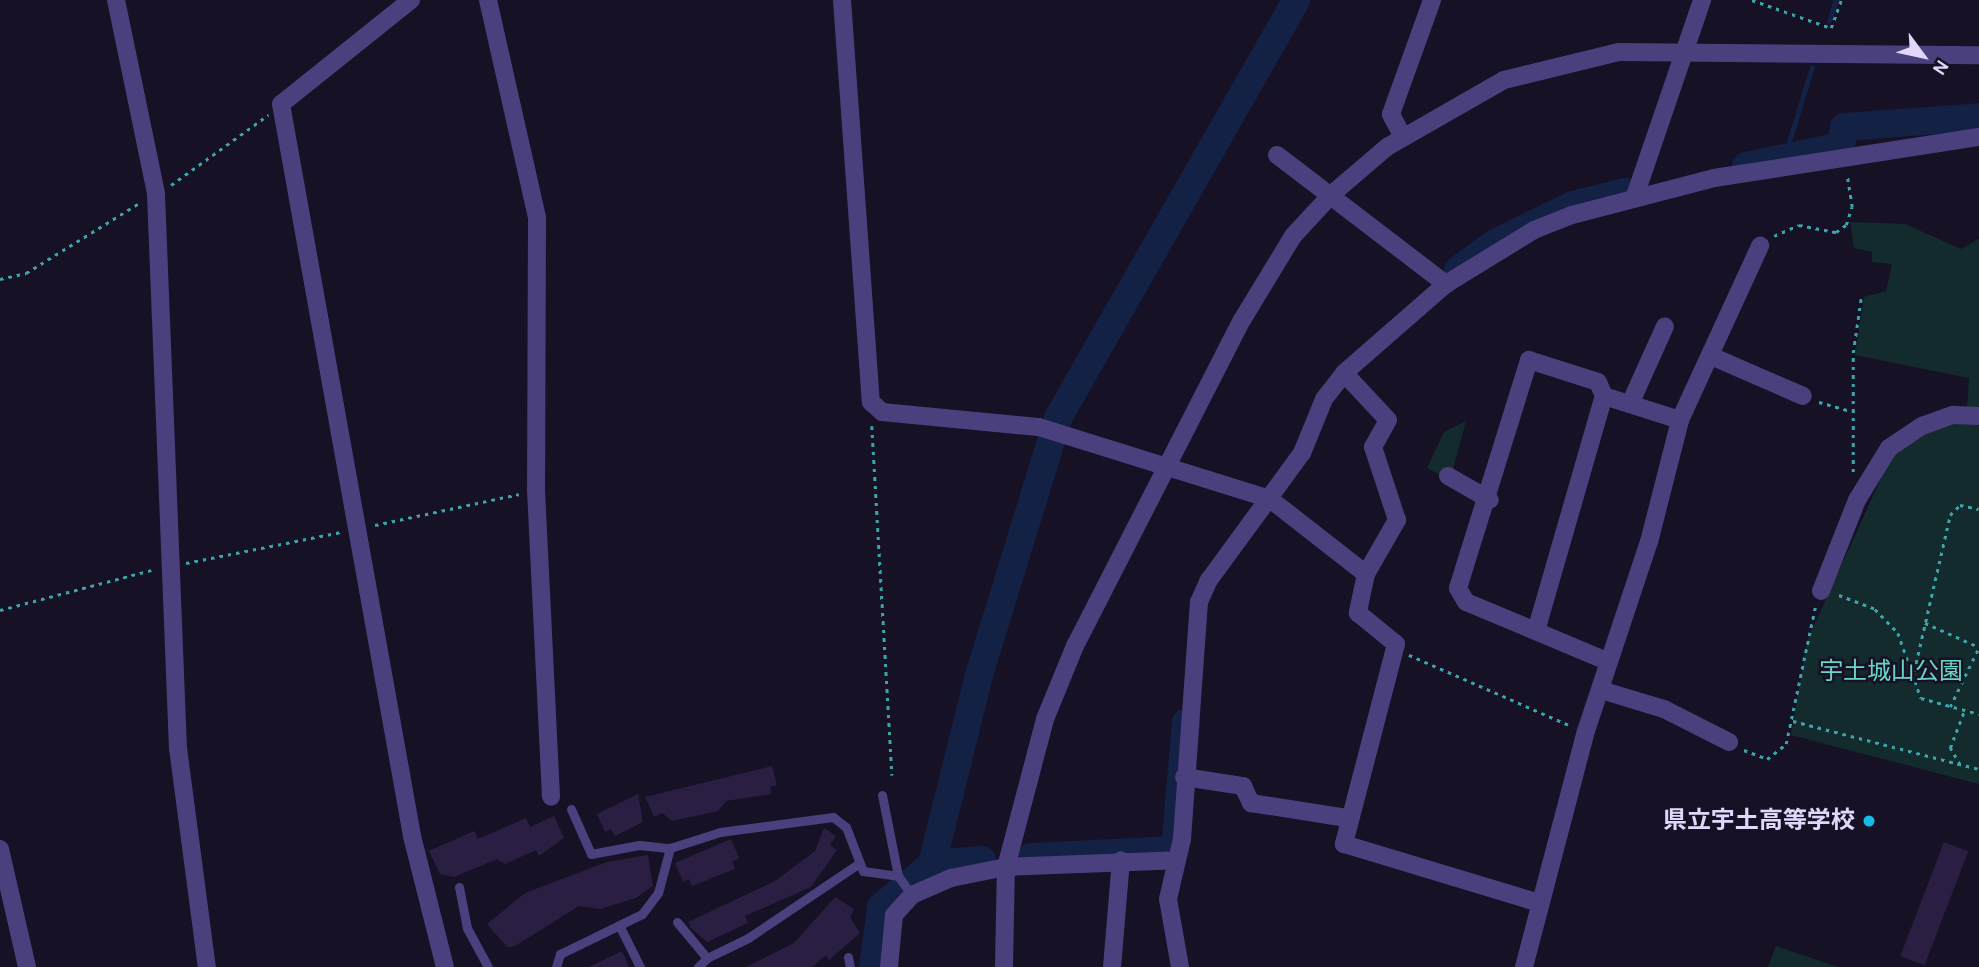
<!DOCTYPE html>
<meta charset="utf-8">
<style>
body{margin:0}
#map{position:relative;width:1979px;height:967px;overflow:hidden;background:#161124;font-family:Karla,"Noto Sans JP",sans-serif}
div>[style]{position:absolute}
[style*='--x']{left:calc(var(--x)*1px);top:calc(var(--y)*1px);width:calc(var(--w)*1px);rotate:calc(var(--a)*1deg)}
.green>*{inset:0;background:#142b2d}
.stream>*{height:4.5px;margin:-2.25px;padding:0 2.25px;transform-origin:2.25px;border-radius:2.25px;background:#132145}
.river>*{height:28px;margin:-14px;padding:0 14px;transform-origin:14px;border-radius:14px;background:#132145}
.building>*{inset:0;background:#2a1f43;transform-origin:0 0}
.path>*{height:2.5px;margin-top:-1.25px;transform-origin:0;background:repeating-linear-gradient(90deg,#3ba5ab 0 3.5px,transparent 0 8.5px)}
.service>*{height:9px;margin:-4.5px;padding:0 4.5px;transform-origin:4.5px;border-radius:4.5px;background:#4a407e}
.minor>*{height:18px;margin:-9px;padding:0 9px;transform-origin:9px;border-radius:9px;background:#4a407e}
.tertiary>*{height:18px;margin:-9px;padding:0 9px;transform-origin:9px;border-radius:9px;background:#4a407e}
.dots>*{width:19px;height:19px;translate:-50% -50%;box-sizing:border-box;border:4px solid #161124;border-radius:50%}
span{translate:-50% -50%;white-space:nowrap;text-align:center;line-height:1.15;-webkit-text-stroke:5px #161124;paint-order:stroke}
.park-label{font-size:24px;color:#6ad4c6}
.poi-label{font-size:24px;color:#e0d7fb;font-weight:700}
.right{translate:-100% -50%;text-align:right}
.north{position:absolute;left:1888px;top:21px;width:70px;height:70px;-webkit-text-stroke:5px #161124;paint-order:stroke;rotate:123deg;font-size:19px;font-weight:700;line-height:28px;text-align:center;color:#e0d7fb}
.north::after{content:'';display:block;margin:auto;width:24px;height:32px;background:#e0d7fb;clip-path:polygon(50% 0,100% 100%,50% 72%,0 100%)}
</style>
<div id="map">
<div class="green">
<div style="clip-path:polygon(1850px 222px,1905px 224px,1961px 249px,1979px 239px,1979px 409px,1967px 408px,1969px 378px,1855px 355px,1864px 297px,1886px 291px,1892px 264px,1872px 262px,1872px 252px,1854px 248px)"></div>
<div style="clip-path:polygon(1466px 421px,1450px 480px,1427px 468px,1444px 432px)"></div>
<div style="clip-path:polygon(1965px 421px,1979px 422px,1979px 784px,1791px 735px,1807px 641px,1893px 452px,1927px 431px)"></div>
<div style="clip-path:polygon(1776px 946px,1838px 967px,1768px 967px)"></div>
</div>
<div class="stream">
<div style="--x:1829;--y:21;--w:22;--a:-72"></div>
<div style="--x:1784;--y:158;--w:95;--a:-72.9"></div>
</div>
<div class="river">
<div style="--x:1746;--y:166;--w:97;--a:-11.9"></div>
<div style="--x:1841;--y:146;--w:19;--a:-81"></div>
<div style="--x:1844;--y:127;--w:135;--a:-4.2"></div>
<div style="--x:1458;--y:270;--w:46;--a:-36.1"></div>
<div style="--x:1495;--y:243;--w:87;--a:-26"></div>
<div style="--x:1573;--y:205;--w:54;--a:-14"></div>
<div style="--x:1031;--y:857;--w:144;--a:-2.8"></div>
<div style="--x:1175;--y:850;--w:128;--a:-85.1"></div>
<div style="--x:932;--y:864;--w:50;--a:-4.6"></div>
<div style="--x:873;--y:967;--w:61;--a:-82.4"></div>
<div style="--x:881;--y:907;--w:67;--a:-40.1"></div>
<div style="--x:932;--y:864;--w:198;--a:-76"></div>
<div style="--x:980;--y:672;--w:266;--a:-72.9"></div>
<div style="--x:1058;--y:418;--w:481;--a:-60.3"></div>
</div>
<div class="building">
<div style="clip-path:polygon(772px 766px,777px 785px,770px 787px,771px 794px,726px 801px,718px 811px,672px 821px,662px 813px,654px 817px,645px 797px)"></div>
<div style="clip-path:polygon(638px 794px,643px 822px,615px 836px,611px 829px,605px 832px,597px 814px)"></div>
<div style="clip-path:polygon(554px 816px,564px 838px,539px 856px,536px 850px,505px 864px,497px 859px,454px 877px,440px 874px,429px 851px,474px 831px,478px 839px,526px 818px,530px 827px)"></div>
<div style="clip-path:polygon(824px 828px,836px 836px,830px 845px,837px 850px,811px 887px,745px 916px,748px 923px,707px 942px,690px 927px,688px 922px,775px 881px,815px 851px)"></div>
<div style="clip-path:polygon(731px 839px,739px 858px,732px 862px,735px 869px,692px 886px,689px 879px,683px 882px,675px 863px)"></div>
<div style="left:1944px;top:842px;width:26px;height:122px;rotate:21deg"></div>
<div style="clip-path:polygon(648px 855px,653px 886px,636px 898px,600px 909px,579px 906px,515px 946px,507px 947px,487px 924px,525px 893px,607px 862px)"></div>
<div style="clip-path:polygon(835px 897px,854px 909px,850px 917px,860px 933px,829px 960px,826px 955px,812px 967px,746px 967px,794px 943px)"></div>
<div style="clip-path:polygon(622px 951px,629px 967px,589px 967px)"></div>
</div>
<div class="path">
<div style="--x:1752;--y:0;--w:84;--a:19.5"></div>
<div style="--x:1831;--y:28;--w:30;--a:-70"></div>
<div style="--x:171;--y:185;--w:120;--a:-35.8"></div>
<div style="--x:1774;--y:236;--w:27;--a:-24"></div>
<div style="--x:1799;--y:225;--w:38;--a:11"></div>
<div style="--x:1836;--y:232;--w:12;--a:-35"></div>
<div style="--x:1846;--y:225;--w:19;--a:-72"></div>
<div style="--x:1852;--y:207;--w:33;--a:-99"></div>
<div style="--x:0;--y:279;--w:27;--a:-13"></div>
<div style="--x:26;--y:273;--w:135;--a:-31.7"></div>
<div style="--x:1819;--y:402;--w:32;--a:16"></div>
<div style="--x:872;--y:426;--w:350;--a:86.7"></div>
<div style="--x:1853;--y:472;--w:119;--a:-90"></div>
<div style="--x:1853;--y:353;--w:56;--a:-81.7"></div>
<div style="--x:375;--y:525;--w:147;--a:-12.1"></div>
<div style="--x:186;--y:563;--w:158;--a:-11.3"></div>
<div style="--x:1839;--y:595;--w:39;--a:21"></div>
<div style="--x:1875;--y:609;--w:33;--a:46"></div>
<div style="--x:1898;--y:633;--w:69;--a:70.5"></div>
<div style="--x:1921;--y:698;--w:60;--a:15.4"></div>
<div style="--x:0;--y:610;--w:160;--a:-14.8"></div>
<div style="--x:1925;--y:623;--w:59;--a:24"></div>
<div style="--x:1409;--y:655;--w:175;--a:23.6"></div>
<div style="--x:1912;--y:680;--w:169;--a:-77"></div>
<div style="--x:1950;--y:515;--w:14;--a:-45"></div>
<div style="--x:1960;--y:505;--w:19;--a:12"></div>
<div style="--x:1950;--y:707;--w:67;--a:-64.2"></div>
<div style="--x:1793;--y:721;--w:192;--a:14.5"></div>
<div style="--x:1744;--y:750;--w:25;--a:21"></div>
<div style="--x:1767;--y:759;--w:24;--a:-38"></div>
<div style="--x:1786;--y:744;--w:140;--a:-78"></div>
<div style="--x:1960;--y:765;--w:20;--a:-120"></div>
<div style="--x:1950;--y:748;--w:40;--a:-69"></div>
</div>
<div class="service">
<div style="--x:882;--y:795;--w:83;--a:78.8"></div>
<div style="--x:571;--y:809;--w:49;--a:66"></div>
<div style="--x:591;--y:854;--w:49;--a:-10.6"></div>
<div style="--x:639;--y:845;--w:31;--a:6"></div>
<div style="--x:459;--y:887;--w:42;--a:79"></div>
<div style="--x:467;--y:928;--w:44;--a:61.7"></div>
<div style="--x:677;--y:922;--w:47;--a:50.2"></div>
<div style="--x:707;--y:958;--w:46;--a:-26"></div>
<div style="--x:748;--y:938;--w:133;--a:-33.9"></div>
<div style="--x:619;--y:925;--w:47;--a:63.4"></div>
<div style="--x:848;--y:957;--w:10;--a:79"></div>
<div style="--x:556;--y:967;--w:14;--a:-73"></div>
<div style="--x:560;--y:954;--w:91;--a:-26"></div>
<div style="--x:642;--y:914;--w:26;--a:-53"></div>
<div style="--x:658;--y:893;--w:47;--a:-75.1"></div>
<div style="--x:670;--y:848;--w:52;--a:-17.7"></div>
<div style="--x:720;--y:832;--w:114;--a:-7.6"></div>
<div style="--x:833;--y:817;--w:16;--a:38"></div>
<div style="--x:846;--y:827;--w:47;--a:68.9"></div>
<div style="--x:863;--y:871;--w:35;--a:8"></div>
<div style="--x:898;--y:876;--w:24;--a:54"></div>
<div style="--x:698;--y:967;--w:13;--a:-45"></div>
</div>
<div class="minor">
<div style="--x:116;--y:0;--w:198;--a:78.3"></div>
<div style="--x:156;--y:194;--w:554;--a:87.73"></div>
<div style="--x:178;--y:748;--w:221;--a:82.5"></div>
<div style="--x:411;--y:0;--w:166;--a:141.3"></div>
<div style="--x:281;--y:104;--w:744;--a:79.85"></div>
<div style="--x:412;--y:836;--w:135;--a:75.9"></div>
<div style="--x:488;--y:0;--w:223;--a:77.3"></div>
<div style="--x:537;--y:218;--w:272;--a:90.2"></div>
<div style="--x:536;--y:490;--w:307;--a:87.2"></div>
<div style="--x:842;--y:0;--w:403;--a:85.9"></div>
<div style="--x:871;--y:402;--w:15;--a:42"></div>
<div style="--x:882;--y:412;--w:158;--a:5.5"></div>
<div style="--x:1039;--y:427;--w:242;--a:17.3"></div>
<div style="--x:1270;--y:499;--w:122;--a:38"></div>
<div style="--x:1366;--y:574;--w:40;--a:102"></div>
<div style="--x:1358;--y:613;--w:49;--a:39.2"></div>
<div style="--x:1396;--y:644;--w:207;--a:104.6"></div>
<div style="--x:1344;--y:844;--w:204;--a:16.8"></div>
<div style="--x:1403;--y:137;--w:26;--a:-118"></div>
<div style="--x:1391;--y:114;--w:121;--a:-70.2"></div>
<div style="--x:1277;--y:155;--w:213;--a:37.4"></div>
<div style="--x:1635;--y:196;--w:207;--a:-71.1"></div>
<div style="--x:1711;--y:356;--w:100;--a:23.5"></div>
<div style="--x:1344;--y:373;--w:64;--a:46.9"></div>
<div style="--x:1388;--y:420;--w:31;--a:119"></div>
<div style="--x:1373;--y:447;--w:77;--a:71.8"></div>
<div style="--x:1397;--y:520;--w:62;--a:119.9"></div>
<div style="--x:1630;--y:404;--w:85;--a:-65.8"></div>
<div style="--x:1448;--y:476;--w:48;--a:29.7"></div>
<div style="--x:1821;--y:591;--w:98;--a:-68.4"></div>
<div style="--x:1857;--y:500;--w:61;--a:-58.4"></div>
<div style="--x:1889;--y:448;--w:40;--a:-34"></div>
<div style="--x:1922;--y:426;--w:33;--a:-20"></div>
<div style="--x:1953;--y:415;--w:26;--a:2"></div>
<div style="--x:1536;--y:631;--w:245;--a:-73.9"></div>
<div style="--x:1609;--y:662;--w:155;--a:-157.2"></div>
<div style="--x:1466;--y:602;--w:16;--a:-120"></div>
<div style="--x:1458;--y:588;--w:239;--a:-72.7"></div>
<div style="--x:1529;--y:360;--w:72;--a:17.7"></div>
<div style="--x:1598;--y:382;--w:15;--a:67"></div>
<div style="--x:1604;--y:396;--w:80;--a:17.5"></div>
<div style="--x:1601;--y:690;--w:66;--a:16.8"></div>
<div style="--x:1664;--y:709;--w:73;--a:26.9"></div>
<div style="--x:1184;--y:777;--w:60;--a:8.7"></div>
<div style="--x:1243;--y:786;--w:19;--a:65"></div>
<div style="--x:1251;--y:803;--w:97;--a:8.9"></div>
<div style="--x:0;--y:849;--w:121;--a:77.1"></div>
<div style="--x:889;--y:967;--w:52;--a:-84.5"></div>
<div style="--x:894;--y:915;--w:27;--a:-48"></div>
<div style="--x:912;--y:895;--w:43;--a:-23.6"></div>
<div style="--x:951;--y:878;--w:56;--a:-11.3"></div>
<div style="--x:1006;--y:867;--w:171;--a:-2.3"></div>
<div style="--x:1112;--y:967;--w:107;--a:-85.2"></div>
<div style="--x:1180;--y:967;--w:69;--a:-100"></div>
<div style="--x:1168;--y:899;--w:62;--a:-76.9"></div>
<div style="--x:1182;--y:839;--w:238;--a:-85.9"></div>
<div style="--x:1199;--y:602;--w:24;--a:-66"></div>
<div style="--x:1209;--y:580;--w:157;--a:-53.8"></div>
<div style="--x:1302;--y:453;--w:58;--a:-67.8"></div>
<div style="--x:1324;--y:399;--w:33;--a:-52"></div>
<div style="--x:1344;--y:373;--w:135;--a:-41.1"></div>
<div style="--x:1446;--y:284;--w:103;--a:-31.5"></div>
<div style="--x:1534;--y:230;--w:41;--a:-21.5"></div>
<div style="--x:1572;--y:215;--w:147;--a:-14.6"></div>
<div style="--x:1714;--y:178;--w:268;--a:-8.8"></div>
<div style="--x:1524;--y:967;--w:244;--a:-75.3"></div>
<div style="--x:1586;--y:731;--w:199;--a:-71.6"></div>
<div style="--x:1649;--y:542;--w:126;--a:-75.7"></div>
<div style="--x:1680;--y:420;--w:192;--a:-65.3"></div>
</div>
<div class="tertiary">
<div style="--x:1004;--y:967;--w:100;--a:-88.9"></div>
<div style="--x:1006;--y:867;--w:153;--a:-75.2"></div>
<div style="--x:1045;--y:719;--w:79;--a:-67.7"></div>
<div style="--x:1075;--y:646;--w:366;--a:-62.9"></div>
<div style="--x:1242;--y:320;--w:98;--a:-58.7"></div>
<div style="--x:1293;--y:236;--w:57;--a:-47.1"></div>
<div style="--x:1332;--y:194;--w:72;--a:-40.5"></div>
<div style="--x:1387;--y:147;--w:135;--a:-29.8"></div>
<div style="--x:1504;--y:80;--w:118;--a:-13.7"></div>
<div style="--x:1619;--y:52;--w:360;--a:0.5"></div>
</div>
<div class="dots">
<div style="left:1869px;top:821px;background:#17bae8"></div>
</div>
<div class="park-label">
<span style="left:1891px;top:672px">宇土城山公園</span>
</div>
<div class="poi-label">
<span class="right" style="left:1855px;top:821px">県立宇土高等学校</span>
</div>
<div class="north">N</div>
</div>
